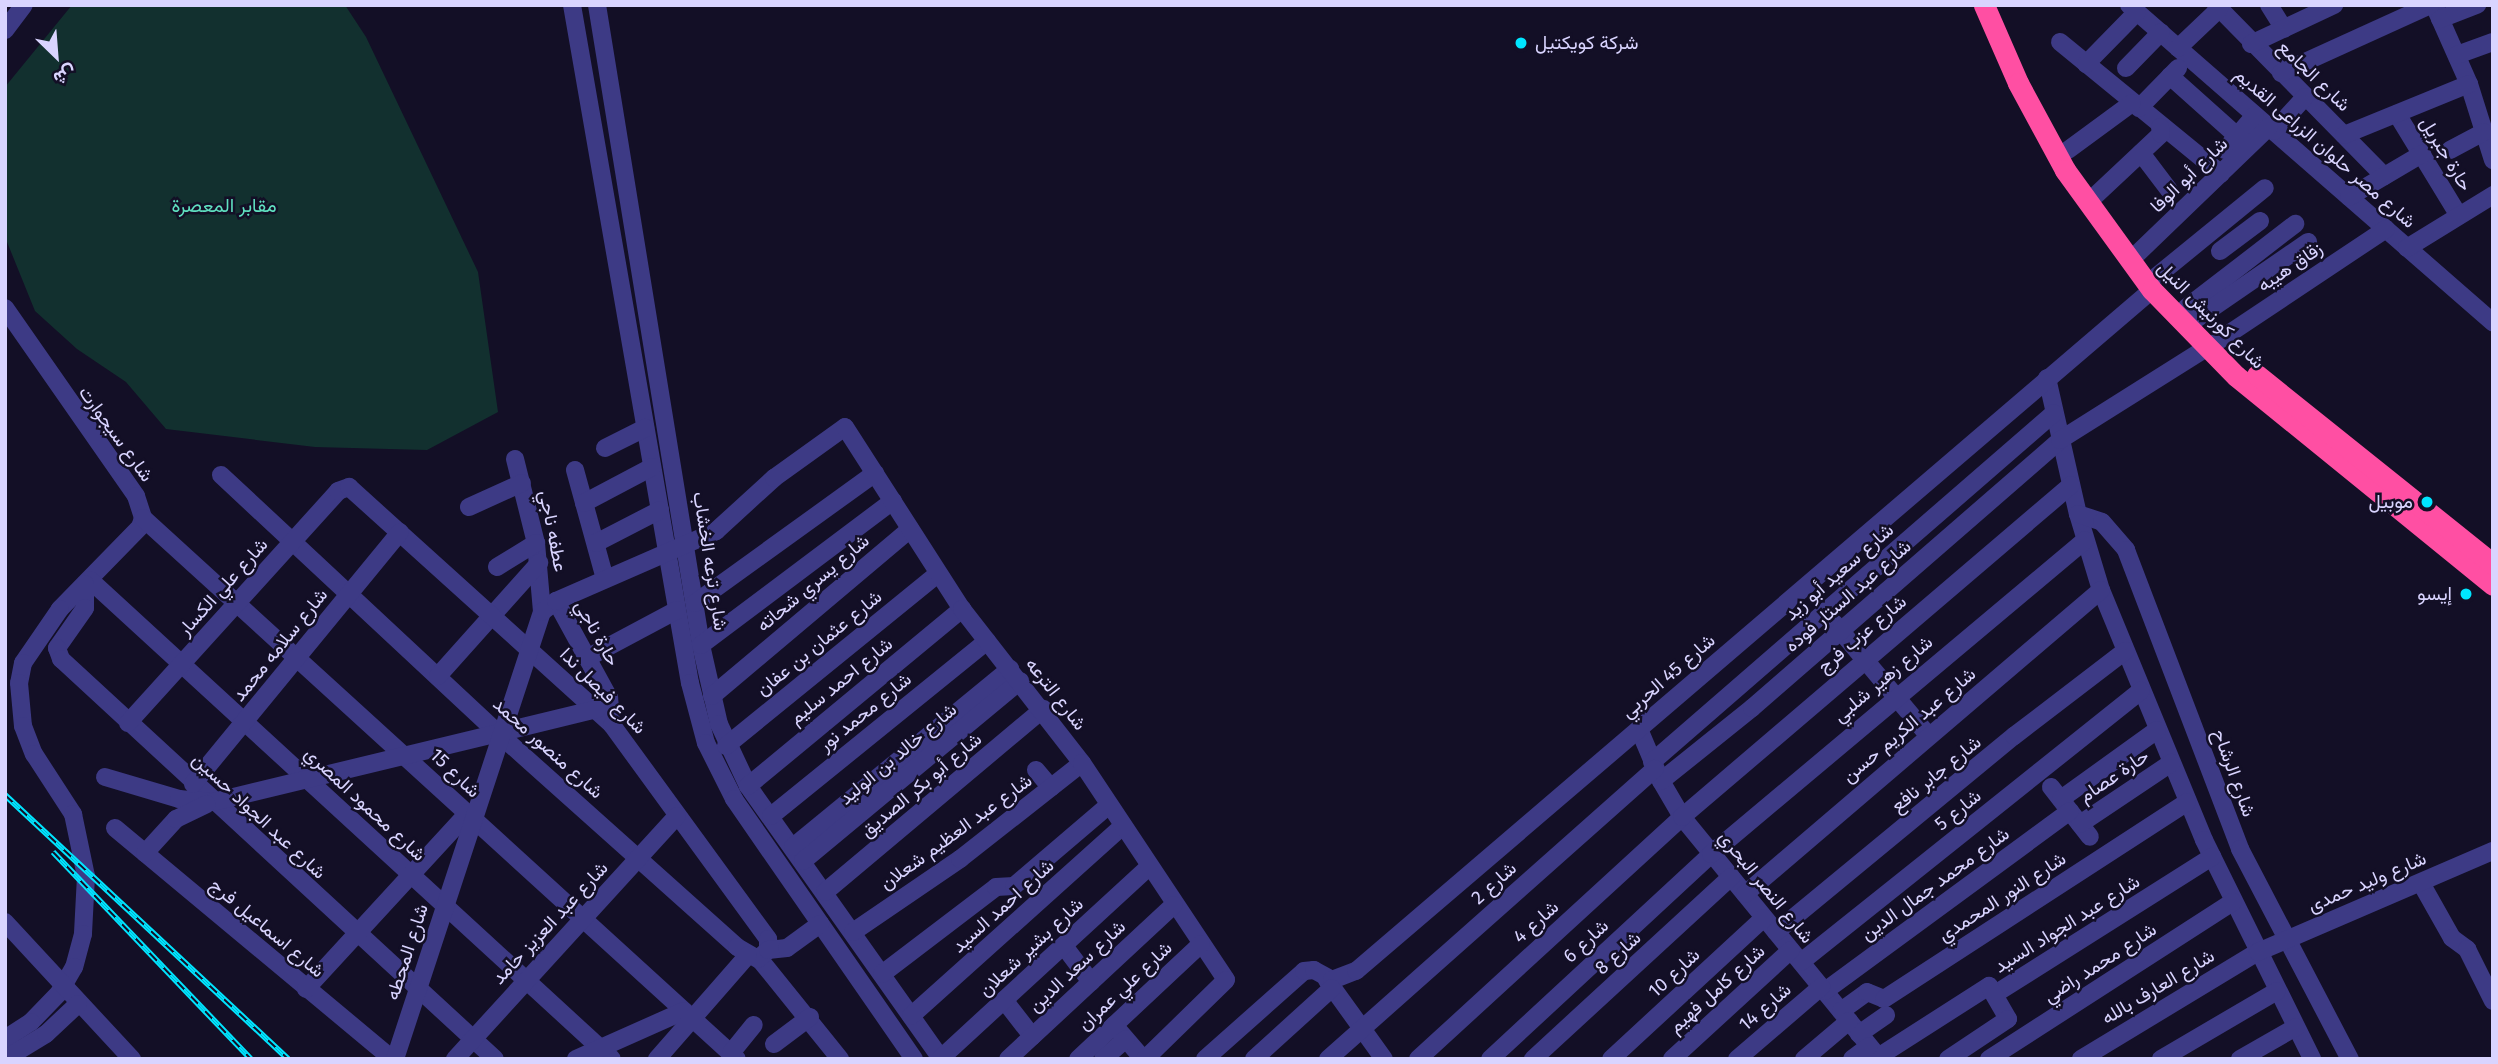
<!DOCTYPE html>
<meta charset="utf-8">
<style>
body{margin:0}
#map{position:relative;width:2498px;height:1064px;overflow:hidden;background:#130f26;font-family:"Fira Sans",Vazirmatn,sans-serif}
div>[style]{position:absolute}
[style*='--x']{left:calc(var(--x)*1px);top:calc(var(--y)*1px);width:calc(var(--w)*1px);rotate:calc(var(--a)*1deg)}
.green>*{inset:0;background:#12302f}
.minor>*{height:18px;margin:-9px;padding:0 9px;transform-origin:9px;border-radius:9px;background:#3d3a85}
.highway>*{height:21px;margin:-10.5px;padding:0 10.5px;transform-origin:10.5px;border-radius:10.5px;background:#ff4fa3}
.rail>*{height:6px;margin-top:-3px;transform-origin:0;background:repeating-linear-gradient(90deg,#130f26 0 10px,#00e5ff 0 20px);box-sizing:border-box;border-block:2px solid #00e5ff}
.dots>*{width:19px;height:19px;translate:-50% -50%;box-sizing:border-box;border:4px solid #130f26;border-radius:50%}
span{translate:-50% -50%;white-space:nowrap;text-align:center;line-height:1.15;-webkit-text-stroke:5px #130f26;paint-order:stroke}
.poi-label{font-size:19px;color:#d9d4ff}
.left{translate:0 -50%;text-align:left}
.right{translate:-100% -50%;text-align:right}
.street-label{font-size:19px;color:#d9d4ff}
.park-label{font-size:19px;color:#5fe0c0}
.frame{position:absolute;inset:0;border:7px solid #d9d4ff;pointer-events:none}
.north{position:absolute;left:21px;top:21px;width:70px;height:70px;-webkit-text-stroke:5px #130f26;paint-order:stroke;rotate:155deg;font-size:19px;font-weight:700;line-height:28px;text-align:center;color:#d9d4ff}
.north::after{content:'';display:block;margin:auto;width:24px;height:32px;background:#d9d4ff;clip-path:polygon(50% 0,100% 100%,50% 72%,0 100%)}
</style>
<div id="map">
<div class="green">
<div style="clip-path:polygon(72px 5px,345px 5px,366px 37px,478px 272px,498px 412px,427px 450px,315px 447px,166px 429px,126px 382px,77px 349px,35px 311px,5px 237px,5px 87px)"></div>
</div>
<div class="minor">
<div style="--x:572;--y:5;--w:688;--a:80.13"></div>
<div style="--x:690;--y:683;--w:62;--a:75.1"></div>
<div style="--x:706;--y:743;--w:63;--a:63.4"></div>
<div style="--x:734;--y:799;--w:316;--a:55.3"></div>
<div style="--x:597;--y:5;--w:648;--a:80.77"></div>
<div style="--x:701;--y:645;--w:81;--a:77.2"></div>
<div style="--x:719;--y:724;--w:68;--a:64.9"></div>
<div style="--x:748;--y:786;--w:334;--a:54.7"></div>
<div style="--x:2129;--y:5;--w:483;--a:41.1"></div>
<div style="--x:2216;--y:5;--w:240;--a:45.5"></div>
<div style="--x:2269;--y:5;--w:28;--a:58"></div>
<div style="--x:2434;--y:5;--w:86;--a:66.1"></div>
<div style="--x:2469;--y:84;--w:80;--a:72.5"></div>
<div style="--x:2440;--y:19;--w:40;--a:-21"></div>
<div style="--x:5;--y:30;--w:31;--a:-53"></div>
<div style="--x:2060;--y:42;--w:208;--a:39.3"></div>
<div style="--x:2251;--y:44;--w:92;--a:-25.2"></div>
<div style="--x:2178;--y:48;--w:57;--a:-43.6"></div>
<div style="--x:2457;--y:55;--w:38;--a:-20"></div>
<div style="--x:2086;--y:64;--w:73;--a:-45.6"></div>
<div style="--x:2126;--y:68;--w:50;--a:-45.8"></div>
<div style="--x:2281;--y:73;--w:164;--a:-24.5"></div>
<div style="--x:2170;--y:76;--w:90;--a:41.8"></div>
<div style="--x:2139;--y:108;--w:56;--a:-45.7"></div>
<div style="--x:2397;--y:114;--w:119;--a:58.7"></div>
<div style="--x:2274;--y:131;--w:46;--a:-47.6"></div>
<div style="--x:2344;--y:135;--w:135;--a:-22.2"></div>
<div style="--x:2068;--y:150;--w:79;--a:-36.3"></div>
<div style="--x:2225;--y:150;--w:46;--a:-49.4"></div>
<div style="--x:2450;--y:150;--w:38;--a:-28"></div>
<div style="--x:2141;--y:153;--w:46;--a:52.9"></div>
<div style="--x:2096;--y:195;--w:89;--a:-43.2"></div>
<div style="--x:2161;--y:134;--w:7;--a:-98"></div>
<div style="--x:2349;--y:197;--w:85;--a:-30.5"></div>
<div style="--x:2407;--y:248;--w:101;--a:-31.6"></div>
<div style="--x:2220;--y:251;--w:50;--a:-36.9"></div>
<div style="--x:2138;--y:253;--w:182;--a:-43.9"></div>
<div style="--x:2157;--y:276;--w:139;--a:-39.2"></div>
<div style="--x:5;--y:308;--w:229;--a:55.1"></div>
<div style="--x:136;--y:496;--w:23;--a:72"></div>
<div style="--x:143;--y:518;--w:9;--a:108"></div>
<div style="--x:140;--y:527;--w:115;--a:134.3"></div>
<div style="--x:60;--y:609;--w:65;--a:124.4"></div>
<div style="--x:23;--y:663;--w:20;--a:101"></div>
<div style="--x:19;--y:683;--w:43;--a:84.7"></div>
<div style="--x:23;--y:726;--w:30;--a:69"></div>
<div style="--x:34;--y:754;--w:72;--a:57"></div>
<div style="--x:73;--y:814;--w:63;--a:78.2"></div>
<div style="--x:86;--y:876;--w:58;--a:93"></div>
<div style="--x:83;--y:934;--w:34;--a:105"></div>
<div style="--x:74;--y:967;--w:30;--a:120"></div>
<div style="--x:59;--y:993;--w:40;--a:134"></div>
<div style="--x:31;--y:1022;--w:31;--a:147"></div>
<div style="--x:2186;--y:308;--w:138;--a:-37.6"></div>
<div style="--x:2196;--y:319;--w:136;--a:-34.5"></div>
<div style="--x:2218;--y:341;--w:202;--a:-33.7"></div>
<div style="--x:2047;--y:378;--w:139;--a:77.2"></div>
<div style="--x:2078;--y:514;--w:79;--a:73.2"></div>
<div style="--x:2101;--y:590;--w:270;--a:67.6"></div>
<div style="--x:2204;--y:840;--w:244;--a:63.7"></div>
<div style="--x:605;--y:448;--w:45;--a:-26.6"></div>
<div style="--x:515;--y:459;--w:87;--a:76"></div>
<div style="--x:536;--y:543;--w:69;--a:85"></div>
<div style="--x:575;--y:470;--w:113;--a:74.6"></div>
<div style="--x:221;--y:475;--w:380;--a:43"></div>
<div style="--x:499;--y:734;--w:319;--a:41.8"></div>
<div style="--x:737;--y:947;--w:28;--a:30"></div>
<div style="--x:761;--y:961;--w:126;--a:51.1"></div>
<div style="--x:584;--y:503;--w:77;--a:-27.9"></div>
<div style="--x:469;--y:507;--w:58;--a:-24.4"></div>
<div style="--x:2078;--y:514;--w:25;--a:18"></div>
<div style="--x:2102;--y:522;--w:37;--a:49"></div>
<div style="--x:2126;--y:550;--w:320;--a:69.1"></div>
<div style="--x:2240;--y:849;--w:237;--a:62.4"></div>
<div style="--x:143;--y:518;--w:803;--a:42.33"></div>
<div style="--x:596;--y:543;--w:72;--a:-27.3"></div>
<div style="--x:497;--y:567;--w:46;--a:-31.6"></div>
<div style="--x:90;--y:580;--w:708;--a:42.54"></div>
<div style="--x:85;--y:584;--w:24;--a:90"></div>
<div style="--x:85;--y:608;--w:49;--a:125"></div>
<div style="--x:57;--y:648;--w:12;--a:70"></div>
<div style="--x:61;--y:659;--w:590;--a:42.67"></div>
<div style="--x:556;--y:601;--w:111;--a:61.3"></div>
<div style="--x:609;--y:698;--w:27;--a:84"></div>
<div style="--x:695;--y:603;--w:222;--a:-35.8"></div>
<div style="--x:1834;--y:623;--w:146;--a:50"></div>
<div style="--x:701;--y:645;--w:240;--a:-36.9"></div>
<div style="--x:587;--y:658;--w:102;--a:-28.1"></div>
<div style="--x:438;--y:676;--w:152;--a:-48.2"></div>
<div style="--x:712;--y:696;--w:259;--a:-40.1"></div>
<div style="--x:128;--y:723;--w:313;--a:-47.8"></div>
<div style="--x:338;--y:491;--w:12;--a:-20"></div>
<div style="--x:349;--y:487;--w:355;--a:42.1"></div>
<div style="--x:612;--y:725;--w:265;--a:53.9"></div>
<div style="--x:768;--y:939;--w:11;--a:90"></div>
<div style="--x:768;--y:950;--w:13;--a:138"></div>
<div style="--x:1639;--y:729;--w:56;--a:67.1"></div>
<div style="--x:1661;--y:781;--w:42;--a:59.7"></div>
<div style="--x:1682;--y:817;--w:313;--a:50.7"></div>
<div style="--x:726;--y:746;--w:273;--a:-39.1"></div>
<div style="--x:1652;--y:762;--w:532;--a:-40.96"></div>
<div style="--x:1036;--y:770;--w:23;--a:50"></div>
<div style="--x:105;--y:777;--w:77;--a:16.6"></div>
<div style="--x:179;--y:799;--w:34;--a:5"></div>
<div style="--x:213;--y:802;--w:395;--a:-13.6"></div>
<div style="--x:1661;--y:781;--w:117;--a:-38.7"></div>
<div style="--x:1752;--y:708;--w:408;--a:-41"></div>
<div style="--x:2060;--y:440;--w:173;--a:-32.2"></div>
<div style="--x:193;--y:784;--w:326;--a:-50.6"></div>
<div style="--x:748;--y:786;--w:278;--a:-39.6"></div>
<div style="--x:2051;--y:787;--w:63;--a:52"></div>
<div style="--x:2061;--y:799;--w:118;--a:-35.7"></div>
<div style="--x:771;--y:816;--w:278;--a:-39"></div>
<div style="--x:2080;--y:824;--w:110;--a:-33.8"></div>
<div style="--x:115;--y:828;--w:361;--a:39.8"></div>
<div style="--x:793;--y:847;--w:281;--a:-39.4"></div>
<div style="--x:145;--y:853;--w:46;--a:-47.6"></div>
<div style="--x:176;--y:819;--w:34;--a:-26"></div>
<div style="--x:803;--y:861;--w:282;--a:-39.7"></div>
<div style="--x:2421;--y:883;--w:63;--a:60.6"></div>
<div style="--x:2452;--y:938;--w:19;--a:36"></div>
<div style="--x:2467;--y:949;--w:58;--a:63.4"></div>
<div style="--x:825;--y:892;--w:285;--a:-40"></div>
<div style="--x:1745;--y:894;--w:468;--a:-40.5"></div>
<div style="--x:5;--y:922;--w:187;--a:47.2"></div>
<div style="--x:853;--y:932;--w:130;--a:-34.3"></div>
<div style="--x:960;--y:859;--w:155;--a:-38.2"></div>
<div style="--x:1776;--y:932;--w:308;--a:-39.5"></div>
<div style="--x:2014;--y:736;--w:140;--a:-37.4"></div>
<div style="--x:1064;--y:946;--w:45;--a:53.1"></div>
<div style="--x:768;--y:950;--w:19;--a:-6"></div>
<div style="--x:787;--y:948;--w:41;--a:-36"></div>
<div style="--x:1801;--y:962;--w:435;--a:-38.6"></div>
<div style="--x:882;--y:974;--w:143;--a:-37.3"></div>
<div style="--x:996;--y:887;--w:18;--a:-3"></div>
<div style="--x:1014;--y:886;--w:125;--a:-40.5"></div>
<div style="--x:1327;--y:980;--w:97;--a:54.2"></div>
<div style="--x:306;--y:989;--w:239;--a:-47.4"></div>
<div style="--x:1825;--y:991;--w:304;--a:-36.3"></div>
<div style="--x:1995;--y:994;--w:257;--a:-32.3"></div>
<div style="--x:1004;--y:1000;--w:46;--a:52.1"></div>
<div style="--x:1841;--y:1011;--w:32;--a:-36"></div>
<div style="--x:1867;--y:992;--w:18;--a:22"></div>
<div style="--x:1884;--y:999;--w:361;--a:-33"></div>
<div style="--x:911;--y:1016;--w:285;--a:-41.9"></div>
<div style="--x:1114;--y:1025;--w:45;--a:49.5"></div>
<div style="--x:1859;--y:1034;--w:33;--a:-35"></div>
<div style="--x:774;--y:1044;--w:45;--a:-36.9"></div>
<div style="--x:731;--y:1053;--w:36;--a:-51"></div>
<div style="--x:1878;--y:1057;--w:132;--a:-32.6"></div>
<div style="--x:1989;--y:986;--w:38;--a:60"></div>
<div style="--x:2008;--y:1019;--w:72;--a:146.3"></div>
<div style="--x:941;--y:1058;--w:282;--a:-42.6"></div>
<div style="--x:5;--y:1059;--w:48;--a:-31.4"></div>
<div style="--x:46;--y:1034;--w:44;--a:-43.2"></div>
<div style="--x:395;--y:1059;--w:471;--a:-71.8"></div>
<div style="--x:542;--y:612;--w:18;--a:-38"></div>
<div style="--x:556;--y:601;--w:175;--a:-23.6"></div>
<div style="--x:716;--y:531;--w:79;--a:-42.4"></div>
<div style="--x:774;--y:478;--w:87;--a:-35.7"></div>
<div style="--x:845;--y:427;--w:216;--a:57.3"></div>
<div style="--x:962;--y:609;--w:195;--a:52.1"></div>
<div style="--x:1082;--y:763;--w:260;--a:56.4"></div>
<div style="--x:1226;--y:980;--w:113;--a:135.7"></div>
<div style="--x:455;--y:1059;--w:329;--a:-47.6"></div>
<div style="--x:576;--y:1059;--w:118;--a:-24"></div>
<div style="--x:657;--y:1059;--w:138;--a:-48.8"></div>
<div style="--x:1008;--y:1059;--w:226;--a:-42.9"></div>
<div style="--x:1078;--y:1059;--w:168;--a:-43.1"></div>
<div style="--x:1103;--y:1059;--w:30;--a:-41"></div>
<div style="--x:1205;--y:1059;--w:132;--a:-41.6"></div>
<div style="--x:1304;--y:971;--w:10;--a:-6"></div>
<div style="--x:1314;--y:970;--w:21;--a:29"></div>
<div style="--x:1332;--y:980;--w:26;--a:-21"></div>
<div style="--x:1356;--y:971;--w:1048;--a:-40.55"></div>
<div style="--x:1254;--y:1059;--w:105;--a:-42.3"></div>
<div style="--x:1328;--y:1059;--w:437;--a:-41.6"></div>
<div style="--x:1418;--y:1059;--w:358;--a:-42.5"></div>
<div style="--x:1682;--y:817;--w:511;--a:-40.48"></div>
<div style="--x:1490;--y:1059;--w:301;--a:-42.8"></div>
<div style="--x:1711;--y:854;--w:488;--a:-40"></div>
<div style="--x:1533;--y:1059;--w:269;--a:-42.6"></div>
<div style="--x:1611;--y:1059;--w:208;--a:-42.7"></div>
<div style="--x:1672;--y:1059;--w:161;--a:-42.5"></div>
<div style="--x:1737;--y:1059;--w:111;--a:-40.6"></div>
<div style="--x:1804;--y:1059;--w:59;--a:-40.2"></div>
<div style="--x:1852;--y:1059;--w:21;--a:-37"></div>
<div style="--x:1989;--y:1059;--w:290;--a:-32.8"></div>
<div style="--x:2081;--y:1059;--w:207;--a:-31.2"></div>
<div style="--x:2258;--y:952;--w:256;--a:-23.3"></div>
<div style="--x:2161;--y:1059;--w:134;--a:-30.4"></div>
<div style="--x:2240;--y:1059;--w:64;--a:-29.7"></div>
</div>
<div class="highway">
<div style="--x:1984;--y:5;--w:85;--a:66.4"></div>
<div style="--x:2018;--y:83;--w:99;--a:61.6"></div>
<div style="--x:2065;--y:170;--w:148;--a:54.1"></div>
<div style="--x:2152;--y:290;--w:120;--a:45.7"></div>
<div style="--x:2236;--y:376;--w:331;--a:39.1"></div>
<div style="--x:2257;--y:375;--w:302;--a:38.7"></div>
</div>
<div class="rail">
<div style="--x:5;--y:795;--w:387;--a:43"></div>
<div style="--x:53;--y:852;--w:286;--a:46.3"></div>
</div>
<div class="dots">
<div style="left:1521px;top:43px;background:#00e5ff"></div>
<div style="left:2427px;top:502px;background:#00e5ff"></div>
<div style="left:2466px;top:594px;background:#00e5ff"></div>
</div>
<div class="poi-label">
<span class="left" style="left:1535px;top:43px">شركة كويكتيل</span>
<span class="right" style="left:2413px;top:502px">موبيل</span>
<span class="right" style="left:2452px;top:594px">إيسو</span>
</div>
<div class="street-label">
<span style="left:2314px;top:76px;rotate:44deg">شارع الجامع</span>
<span style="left:2325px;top:148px;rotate:41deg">شارع مصر حلوان الزراعى القديم</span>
<span style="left:2446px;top:154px;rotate:59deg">حارة جبريل</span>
<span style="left:2189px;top:175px;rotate:-44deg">شارع أبو الوفا</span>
<span style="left:2290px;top:267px;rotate:-34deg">زقاق هيبه</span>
<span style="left:2211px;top:315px;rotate:45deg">شارع كورنيش النيل</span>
<span style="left:116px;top:434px;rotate:54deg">شارع سيجوارت</span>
<span style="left:553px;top:531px;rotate:79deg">عطفه ناجي</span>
<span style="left:710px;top:561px;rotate:81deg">شارع ترعه الخشاب</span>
<span style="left:1839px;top:572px;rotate:-41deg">شارع سعيد أبو زيد</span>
<span style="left:813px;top:583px;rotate:-40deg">شارع يسري شحاته</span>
<span style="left:223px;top:587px;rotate:-48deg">شارع علي الكسار</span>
<span style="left:1848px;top:596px;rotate:-41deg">شارع عبد الستار فوده</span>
<span style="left:597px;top:633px;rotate:61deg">حارة ناجي</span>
<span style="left:1862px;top:634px;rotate:-40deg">شارع عزب فرج</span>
<span style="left:819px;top:643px;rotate:-39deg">شارع عثمان بن عفان</span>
<span style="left:280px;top:645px;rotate:-51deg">شارع سلامه محمد</span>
<span style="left:1668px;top:676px;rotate:-41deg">شارع 45 الحربي</span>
<span style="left:1883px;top:679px;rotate:-40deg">شارع زهير شلبي</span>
<span style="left:841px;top:681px;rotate:-39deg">شارع احمد سليم</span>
<span style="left:603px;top:691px;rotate:45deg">شارع فيصل ندا</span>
<span style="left:1056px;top:694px;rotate:52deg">شارع الترعه</span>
<span style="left:865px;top:712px;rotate:-39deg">شارع محمد نور</span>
<span style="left:1909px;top:725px;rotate:-40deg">شارع عبد الكريم حسن</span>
<span style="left:548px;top:748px;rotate:42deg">شارع منصور محمد</span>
<span style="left:898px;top:754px;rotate:-40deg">شارع خالد بن الوليد</span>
<span style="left:455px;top:773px;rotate:44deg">شارع 15</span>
<span style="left:2234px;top:773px;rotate:70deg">شارع الرشاح</span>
<span style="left:1936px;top:774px;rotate:-39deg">شارع جابر نافع</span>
<span style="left:2114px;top:776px;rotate:-34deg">حارة عصام</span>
<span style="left:921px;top:785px;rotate:-40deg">شارع أبو بكر الصديق</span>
<span style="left:365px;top:804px;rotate:43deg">شارع محمود المصري</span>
<span style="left:1958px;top:810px;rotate:-39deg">شارع 5</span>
<span style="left:259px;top:816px;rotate:43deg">شارع عبد الجواد حسين</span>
<span style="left:956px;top:832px;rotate:-36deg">شارع عبد العظيم شعلان</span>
<span style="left:2367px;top:882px;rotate:-23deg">شارع وليد حمدى</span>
<span style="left:1494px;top:883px;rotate:-42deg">شارع 2</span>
<span style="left:1935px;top:884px;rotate:-36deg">شارع محمد جمال الدين</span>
<span style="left:1766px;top:887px;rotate:51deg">شارع النصر البحري</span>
<span style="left:2002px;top:897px;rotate:-33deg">شارع النور المحمدي</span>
<span style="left:1003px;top:906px;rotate:-42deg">شارع احمد السيد</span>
<span style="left:1536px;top:922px;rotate:-42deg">شارع 4</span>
<span style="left:550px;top:923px;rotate:-47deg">شارع عبد العزيز حامد</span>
<span style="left:2067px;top:924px;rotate:-32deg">شارع عبد الجواد السيد</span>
<span style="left:267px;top:928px;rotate:40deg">شارع اسماعيل فرج</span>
<span style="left:1586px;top:941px;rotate:-43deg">شارع 6</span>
<span style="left:1031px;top:947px;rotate:-43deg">شارع بشير شعلان</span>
<span style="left:407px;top:952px;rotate:-72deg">شارع المحطه</span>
<span style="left:1618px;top:953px;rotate:-42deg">شارع 8</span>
<span style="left:2100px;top:963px;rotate:-33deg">شارع محمد راضي</span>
<span style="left:1077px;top:966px;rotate:-43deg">شارع سعد الدين</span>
<span style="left:1674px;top:973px;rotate:-43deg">شارع 10</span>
<span style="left:1125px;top:986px;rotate:-43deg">شارع علي عمران</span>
<span style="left:2158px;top:987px;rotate:-31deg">شارع العارف بالله</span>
<span style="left:1717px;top:989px;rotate:-42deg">شارع كامل فهيم</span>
<span style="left:1765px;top:1007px;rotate:-41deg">شارع 14</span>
</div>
<div class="park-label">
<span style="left:224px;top:206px">مقابر المعصرة</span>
</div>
<div class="frame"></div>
<div class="north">ش</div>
</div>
